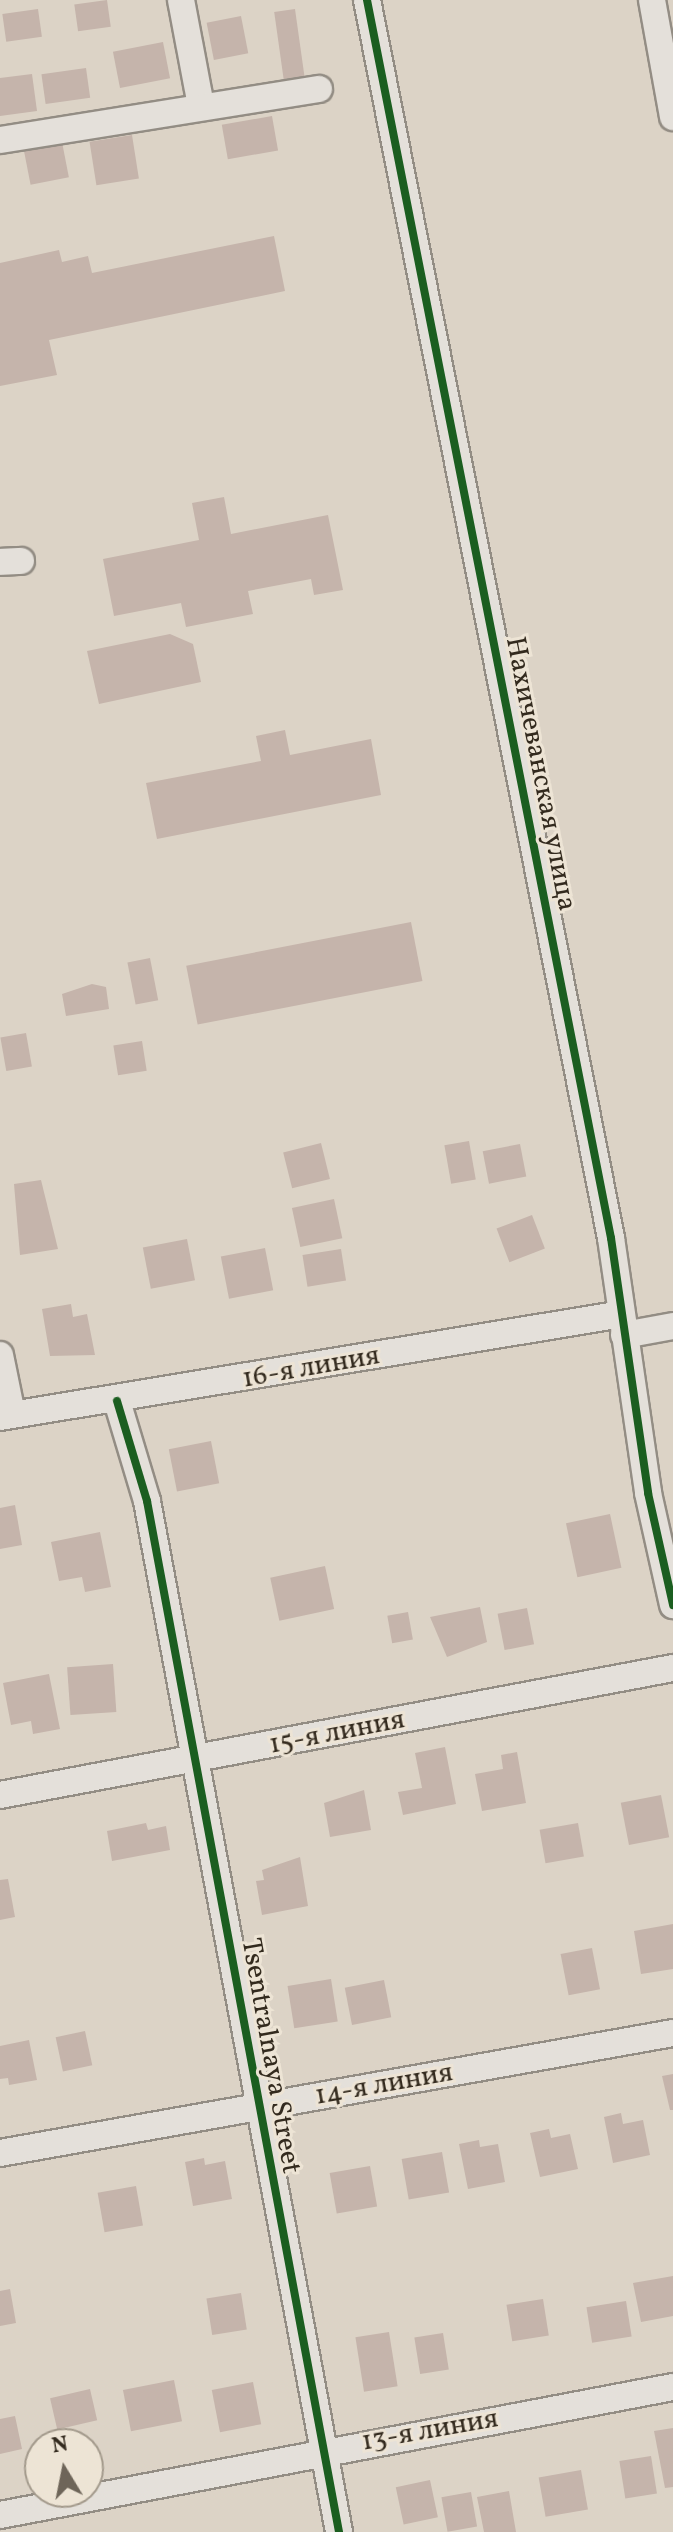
<!DOCTYPE html>
<meta charset="utf-8">
<style>
body{margin:0}
#map{position:relative;width:673px;height:2532px;overflow:hidden;background:#dcd3c6;font-family:Vollkorn,serif}
div>[style]{position:absolute}
[style*='--x']{left:calc(var(--x)*1px);top:calc(var(--y)*1px);width:calc(var(--w)*1px);rotate:calc(var(--a)*1deg)}
.building>*{inset:0;background:#c5b4ab;transform-origin:0 0}
.roads{filter:drop-shadow(2px 0 #938d84) drop-shadow(-2px 0 #938d84) drop-shadow(0 2px #938d84) drop-shadow(0 -2px #938d84)}
.minor>*{height:26px;margin:-13px;padding:0 13px;transform-origin:13px;border-radius:13px;background:#e4e0da}
.cycleway>*{height:8px;margin:-4px;padding:0 4px;transform-origin:4px;border-radius:4px;background:#1b5e20}
span{translate:-50% -50%;white-space:nowrap;text-align:center;line-height:1.15;-webkit-text-stroke:6px #ede4d5;paint-order:stroke}
.street-label{font-size:28px;color:#332a1e}
.north{position:absolute;left:24px;top:2428px;width:80px;height:80px;box-sizing:border-box;background:#ede4d5;border:2px solid #a39a8c;border-radius:50%;rotate:350deg;font-size:22px;font-weight:700;line-height:32px;text-align:center;color:#332a1e}
.north::after{content:'';display:block;margin:auto;width:28px;height:36px;background:#6e6559;clip-path:polygon(50% 0,100% 100%,50% 72%,0 100%)}
</style>
<div id="map">
<div class="building">
<div style="left:107px;top:0;width:27px;height:33px;rotate:82deg"></div>
<div style="left:38px;top:9px;width:28px;height:36px;rotate:82deg"></div>
<div style="left:295px;top:9px;width:68px;height:21px;rotate:82deg"></div>
<div style="left:241px;top:16px;width:38px;height:35px;rotate:79deg"></div>
<div style="left:163px;top:42px;width:37px;height:51px;rotate:79deg"></div>
<div style="left:86px;top:68px;width:30px;height:45px;rotate:82deg"></div>
<div style="clip-path:polygon(32px 74px,37px 111px,0 116px,0 78px)"></div>
<div style="left:272px;top:116px;width:35px;height:51px;rotate:80deg"></div>
<div style="left:132px;top:135px;width:44px;height:43px;rotate:81deg"></div>
<div style="left:62px;top:142px;width:36px;height:39px;rotate:79deg"></div>
<div style="clip-path:polygon(274px 236px,285px 291px,49px 340px,57px 375px,0 386px,0 263px,59px 250px,62px 262px,88px 256px,92px 273px)"></div>
<div style="clip-path:polygon(224px 497px,231px 534px,328px 515px,343px 590px,314px 595px,311px 579px,248px 591px,253px 614px,186px 627px,181px 603px,114px 616px,103px 559px,199px 540px,192px 503px)"></div>
<div style="clip-path:polygon(170px 634px,193px 644px,201px 682px,99px 704px,87px 651px)"></div>
<div style="clip-path:polygon(285px 730px,290px 755px,371px 739px,381px 795px,157px 839px,146px 783px,261px 761px,256px 736px)"></div>
<div style="left:411px;top:922px;width:60px;height:229px;rotate:79deg"></div>
<div style="left:150px;top:958px;width:43px;height:23px;rotate:79deg"></div>
<div style="clip-path:polygon(92px 984px,106px 987px,109px 1009px,66px 1016px,62px 994px)"></div>
<div style="left:26px;top:1033px;width:34px;height:26px;rotate:80deg"></div>
<div style="left:142px;top:1041px;width:30px;height:29px;rotate:81deg"></div>
<div style="left:469px;top:1141px;width:39px;height:25px;rotate:80deg"></div>
<div style="left:321px;top:1143px;width:37px;height:39px;rotate:76deg"></div>
<div style="left:520px;top:1144px;width:33px;height:38px;rotate:79deg"></div>
<div style="clip-path:polygon(41px 1180px,58px 1249px,20px 1255px,14px 1184px)"></div>
<div style="left:334px;top:1199px;width:40px;height:43px;rotate:78deg"></div>
<div style="left:532px;top:1215px;width:36px;height:38px;rotate:69deg"></div>
<div style="left:187px;top:1239px;width:42px;height:45px;rotate:79deg"></div>
<div style="left:265px;top:1248px;width:43px;height:45px;rotate:79deg"></div>
<div style="left:341px;top:1249px;width:32px;height:39px;rotate:81deg"></div>
<div style="clip-path:polygon(71px 1304px,73px 1317px,87px 1314px,95px 1355px,50px 1356px,42px 1309px)"></div>
<div style="left:211px;top:1441px;width:43px;height:43px;rotate:79deg"></div>
<div style="clip-path:polygon(15px 1505px,22px 1545px,0 1549px,0 1508px)"></div>
<div style="left:610px;top:1514px;width:55px;height:45px;rotate:78deg"></div>
<div style="clip-path:polygon(100px 1532px,111px 1587px,85px 1592px,82px 1577px,59px 1581px,51px 1542px)"></div>
<div style="left:325px;top:1566px;width:44px;height:56px;rotate:78deg"></div>
<div style="clip-path:polygon(480px 1607px,487px 1642px,447px 1657px,430px 1617px)"></div>
<div style="left:527px;top:1608px;width:37px;height:30px;rotate:79deg"></div>
<div style="left:408px;top:1612px;width:28px;height:21px;rotate:80deg"></div>
<div style="left:113px;top:1664px;width:48px;height:46px;rotate:86deg"></div>
<div style="clip-path:polygon(49px 1674px,60px 1729px,33px 1734px,31px 1721px,11px 1725px,3px 1683px)"></div>
<div style="clip-path:polygon(445px 1747px,456px 1804px,403px 1815px,398px 1792px,422px 1788px,415px 1753px)"></div>
<div style="clip-path:polygon(517px 1752px,526px 1803px,482px 1811px,475px 1774px,503px 1769px,501px 1755px)"></div>
<div style="clip-path:polygon(364px 1790px,371px 1830px,330px 1837px,324px 1803px)"></div>
<div style="left:661px;top:1795px;width:43px;height:41px;rotate:79deg"></div>
<div style="clip-path:polygon(146px 1823px,148px 1830px,166px 1826px,170px 1850px,112px 1861px,107px 1831px)"></div>
<div style="left:578px;top:1823px;width:34px;height:39px;rotate:80deg"></div>
<div style="clip-path:polygon(300px 1857px,308px 1906px,262px 1915px,256px 1881px,264px 1880px,262px 1870px)"></div>
<div style="clip-path:polygon(8px 1879px,15px 1917px,0 1920px,0 1880px)"></div>
<div style="clip-path:polygon(673px 1924px,673px 1969px,641px 1974px,634px 1931px)"></div>
<div style="left:592px;top:1948px;width:42px;height:32px;rotate:79deg"></div>
<div style="left:331px;top:1979px;width:43px;height:44px;rotate:81deg"></div>
<div style="left:384px;top:1980px;width:38px;height:40px;rotate:79deg"></div>
<div style="left:85px;top:2031px;width:35px;height:30px;rotate:78deg"></div>
<div style="clip-path:polygon(29px 2040px,37px 2080px,9px 2085px,8px 2078px,0 2079px,0 2046px)"></div>
<div style="clip-path:polygon(673px 2074px,673px 2110px,670px 2110px,662px 2076px)"></div>
<div style="clip-path:polygon(621px 2113px,623px 2124px,643px 2120px,650px 2155px,613px 2163px,604px 2117px)"></div>
<div style="clip-path:polygon(549px 2129px,551px 2138px,570px 2134px,578px 2169px,540px 2177px,530px 2133px)"></div>
<div style="clip-path:polygon(479px 2140px,480px 2147px,498px 2144px,505px 2182px,468px 2189px,459px 2144px)"></div>
<div style="left:442px;top:2152px;width:41px;height:41px;rotate:80deg"></div>
<div style="clip-path:polygon(204px 2158px,205px 2165px,225px 2161px,232px 2199px,193px 2206px,185px 2162px)"></div>
<div style="left:370px;top:2166px;width:41px;height:41px;rotate:80deg"></div>
<div style="left:136px;top:2186px;width:40px;height:39px;rotate:80deg"></div>
<div style="clip-path:polygon(673px 2276px,673px 2316px,641px 2322px,633px 2283px)"></div>
<div style="clip-path:polygon(10px 2289px,16px 2323px,0 2326px,0 2291px)"></div>
<div style="left:241px;top:2293px;width:37px;height:35px;rotate:81deg"></div>
<div style="left:543px;top:2299px;width:37px;height:37px;rotate:81deg"></div>
<div style="left:626px;top:2301px;width:36px;height:40px;rotate:81deg"></div>
<div style="left:389px;top:2332px;width:55px;height:34px;rotate:81deg"></div>
<div style="left:443px;top:2333px;width:37px;height:29px;rotate:81deg"></div>
<div style="left:174px;top:2380px;width:42px;height:52px;rotate:79deg"></div>
<div style="left:253px;top:2382px;width:43px;height:42px;rotate:79deg"></div>
<div style="left:90px;top:2389px;width:32px;height:41px;rotate:77deg"></div>
<div style="clip-path:polygon(15px 2416px,22px 2449px,0 2454px,0 2419px)"></div>
<div style="clip-path:polygon(673px 2428px,673px 2487px,665px 2488px,654px 2431px)"></div>
<div style="left:651px;top:2456px;width:38px;height:32px;rotate:81deg"></div>
<div style="left:581px;top:2470px;width:40px;height:43px;rotate:80deg"></div>
<div style="left:430px;top:2480px;width:38px;height:35px;rotate:78deg"></div>
<div style="clip-path:polygon(509px 2491px,516px 2532px,484px 2532px,477px 2497px)"></div>
<div style="left:471px;top:2492px;width:35px;height:30px;rotate:80deg"></div>
</div>
<div class="roads">
<div class="minor">
<div style="--x:181;--y:0;--w:108;--a:79.3"></div>
<div style="--x:367;--y:0;--w:1262;--a:78.85"></div>
<div style="--x:611;--y:1238;--w:258;--a:81.7"></div>
<div style="--x:648;--y:1493;--w:115;--a:77.4"></div>
<div style="--x:652;--y:0;--w:119;--a:79.8"></div>
<div style="--x:0;--y:140;--w:323;--a:-9.1"></div>
<div style="--x:0;--y:562;--w:21;--a:-3"></div>
<div style="--x:624;--y:1335;--w:50;--a:-10.4"></div>
<div style="--x:0;--y:1355;--w:60;--a:78.5"></div>
<div style="--x:117;--y:1401;--w:104;--a:73.3"></div>
<div style="--x:147;--y:1501;--w:1049;--a:79.45"></div>
<div style="--x:0;--y:1417;--w:630;--a:-9.4"></div>
<div style="--x:0;--y:1795;--w:685;--a:-10.69"></div>
<div style="--x:0;--y:2153;--w:684;--a:-10.11"></div>
<div style="--x:0;--y:2515;--w:685;--a:-10.77"></div>
</div>
</div>
<div class="cycleway">
<div style="--x:367;--y:0;--w:1262;--a:78.85"></div>
<div style="--x:611;--y:1238;--w:258;--a:81.7"></div>
<div style="--x:648;--y:1493;--w:115;--a:77.4"></div>
<div style="--x:117;--y:1401;--w:104;--a:73.3"></div>
<div style="--x:147;--y:1501;--w:1049;--a:79.45"></div>
</div>
<div class="street-label">
<span style="left:540px;top:774px;rotate:79deg">Нахичеванская улица</span>
<span style="left:311px;top:1368px;rotate:-10deg">16-я линия</span>
<span style="left:337px;top:1733px;rotate:-11deg">15-я линия</span>
<span style="left:270px;top:2056px;rotate:80deg">Tsentralnaya Street</span>
<span style="left:384px;top:2085px;rotate:-10deg">14-я линия</span>
<span style="left:430px;top:2431px;rotate:-10deg">13-я линия</span>
</div>
<div class="north">N</div>
</div>
